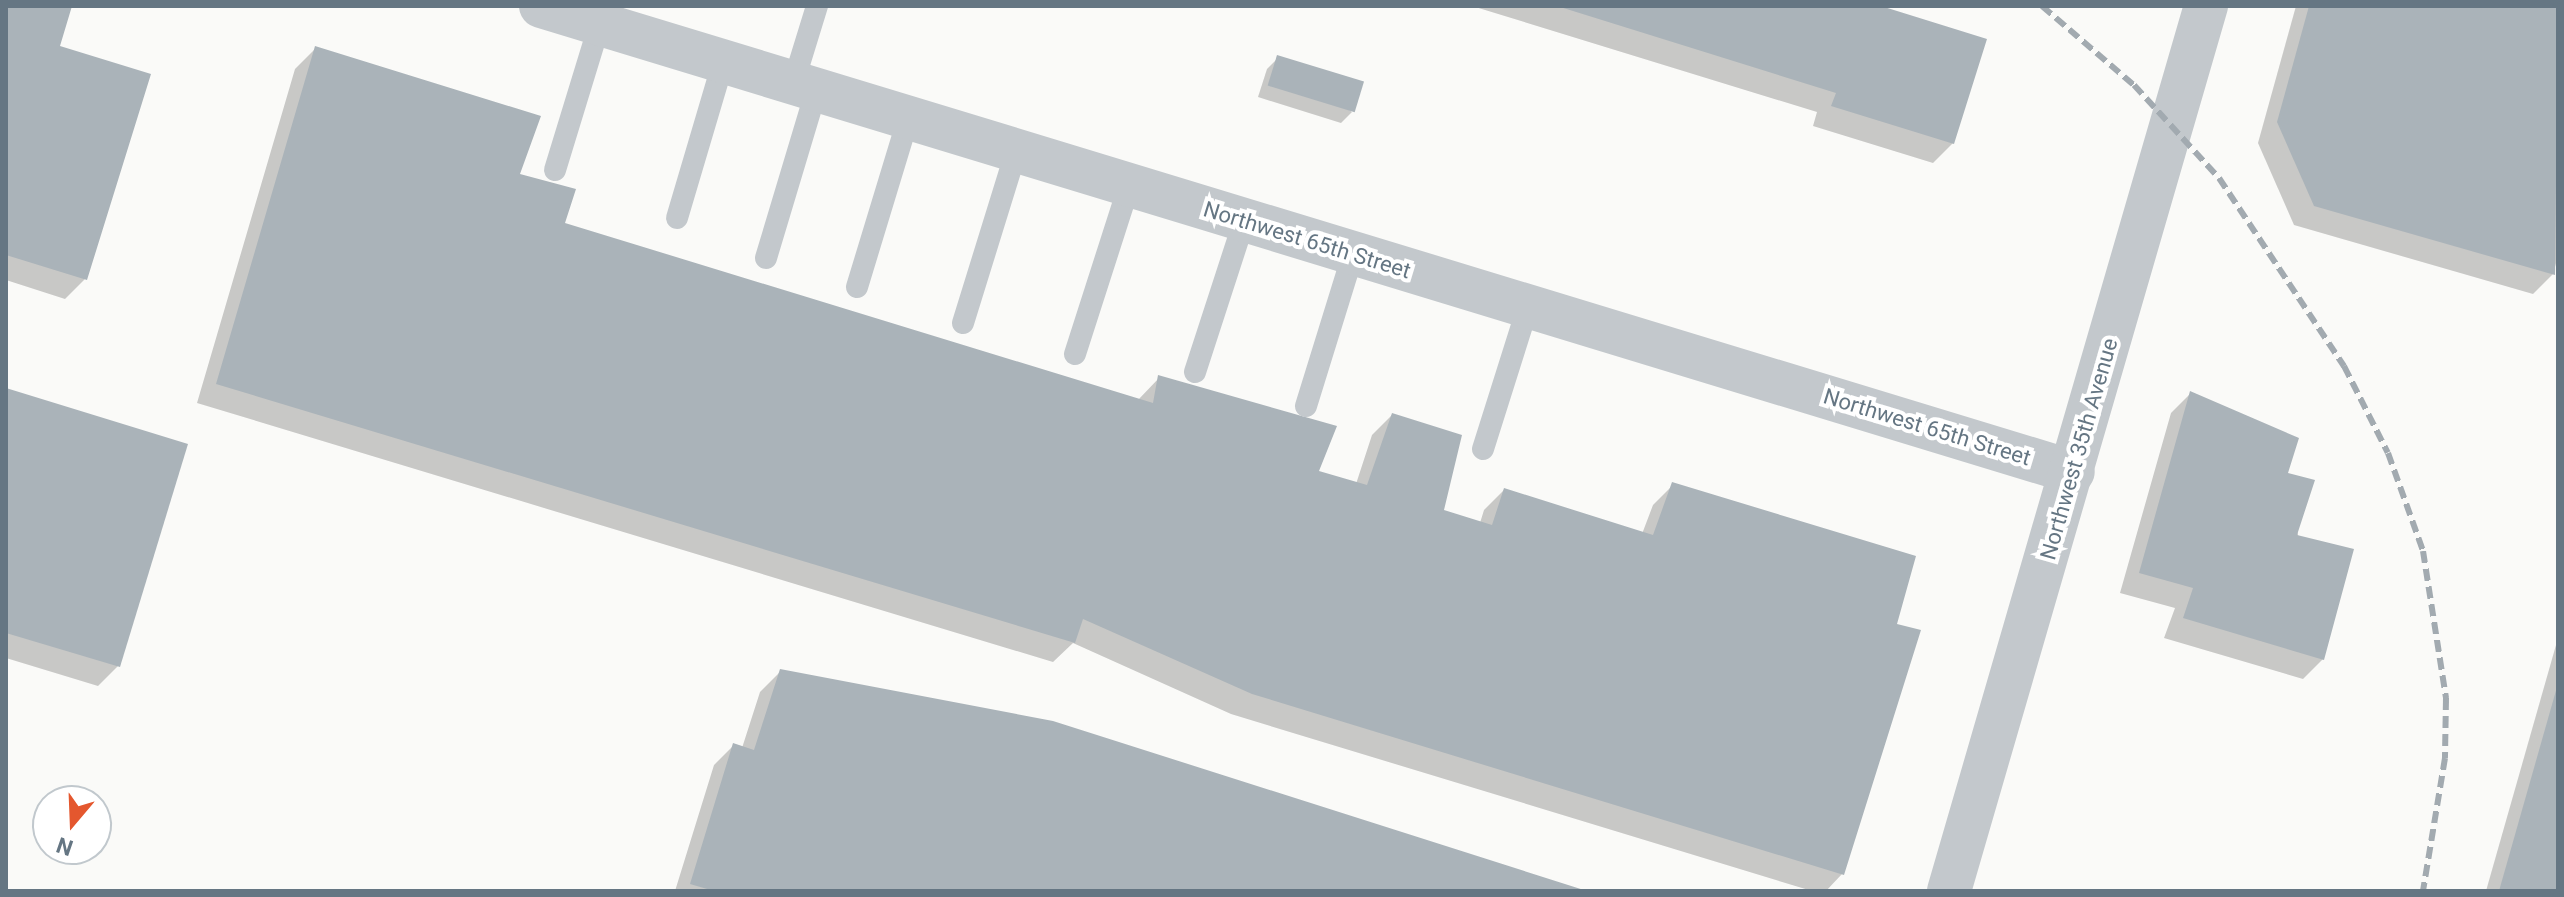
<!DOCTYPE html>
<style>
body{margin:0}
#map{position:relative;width:2564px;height:897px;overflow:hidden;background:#fafaf8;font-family:Roboto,sans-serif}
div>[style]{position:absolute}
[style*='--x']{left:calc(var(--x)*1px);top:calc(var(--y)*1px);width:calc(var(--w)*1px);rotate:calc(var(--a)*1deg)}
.shadow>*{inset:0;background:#0003}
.building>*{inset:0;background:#aab3b9;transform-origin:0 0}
.lane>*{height:22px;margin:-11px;padding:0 11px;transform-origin:11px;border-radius:11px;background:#c3c8cc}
.street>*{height:44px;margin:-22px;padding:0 22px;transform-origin:22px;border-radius:22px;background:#c3c8cc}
.rail>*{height:6px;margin-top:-3px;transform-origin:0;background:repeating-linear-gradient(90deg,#a2aab0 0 12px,transparent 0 18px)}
span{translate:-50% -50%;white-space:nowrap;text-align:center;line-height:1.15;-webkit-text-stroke:8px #fff;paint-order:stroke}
.street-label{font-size:22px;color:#657683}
.frame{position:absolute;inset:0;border:8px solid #657683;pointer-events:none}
.north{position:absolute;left:32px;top:785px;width:80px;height:80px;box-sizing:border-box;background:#fff;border:2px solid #c1c8cd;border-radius:50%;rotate:199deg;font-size:22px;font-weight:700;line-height:32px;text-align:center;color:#657683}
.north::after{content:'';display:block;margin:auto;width:28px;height:36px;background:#e4572e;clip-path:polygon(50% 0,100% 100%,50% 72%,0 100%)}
</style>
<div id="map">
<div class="shadow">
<div style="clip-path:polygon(6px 6px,70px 6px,57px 47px,85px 279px,65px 299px,6px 280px)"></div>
<div style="clip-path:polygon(1472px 6px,1875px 6px,1953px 143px,1933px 163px,1813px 126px,1817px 112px)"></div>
<div style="clip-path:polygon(2296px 6px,2558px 6px,2558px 256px,2553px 274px,2533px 294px,2294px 225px,2258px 143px)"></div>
<div style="clip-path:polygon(315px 49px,517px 176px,563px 224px,1138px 400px,1159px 378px,1316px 472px,1356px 484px,1372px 435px,1392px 415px,1441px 511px,1480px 523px,1484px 510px,1504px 490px,1642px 534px,1653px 505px,1673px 485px,1895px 626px,1842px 874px,1826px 891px,1812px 891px,1231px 714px,1073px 643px,1053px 662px,197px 403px,295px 69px)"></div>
<div style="clip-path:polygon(1278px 58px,1352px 112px,1341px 123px,1258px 97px,1267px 69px)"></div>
<div style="clip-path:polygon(6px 390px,185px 445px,118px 666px,98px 686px,6px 658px)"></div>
<div style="clip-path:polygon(2191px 393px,2286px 475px,2323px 659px,2303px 679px,2164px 638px,2175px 608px,2120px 593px,2171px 413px)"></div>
<div style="clip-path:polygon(2558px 638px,2558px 891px,2486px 891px)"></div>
<div style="clip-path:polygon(780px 672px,1582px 891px,675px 891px,714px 765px,734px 745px,742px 748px,760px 692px)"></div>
</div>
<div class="building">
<div style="clip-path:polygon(6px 6px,72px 6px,60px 46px,151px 74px,87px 280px,6px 255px)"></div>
<div style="clip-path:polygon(1557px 6px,1881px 6px,1987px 39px,1954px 144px,1831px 106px,1836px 93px)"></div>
<div style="clip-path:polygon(2309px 6px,2558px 6px,2555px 275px,2314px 206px,2277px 122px)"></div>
<div style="clip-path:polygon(315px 46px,541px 116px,520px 174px,576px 189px,565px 223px,1153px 403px,1158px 375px,1337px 426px,1319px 471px,1367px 485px,1392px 413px,1462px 435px,1444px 510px,1492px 525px,1504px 488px,1653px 535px,1672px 482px,1916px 556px,1897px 624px,1921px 630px,1844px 875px,1252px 694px,1083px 619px,1075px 643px,216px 384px)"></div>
<div style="left:1277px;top:55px;width:91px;height:32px;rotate:17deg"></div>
<div style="clip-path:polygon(6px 388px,188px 444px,120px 667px,6px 633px)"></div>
<div style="clip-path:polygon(2190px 391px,2299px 438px,2288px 473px,2315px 480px,2297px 535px,2354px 549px,2324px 660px,2183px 618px,2193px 588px,2139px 573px)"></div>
<div style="clip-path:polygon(780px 669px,1053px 721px,1587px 891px,714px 891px,690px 884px,733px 743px,754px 750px)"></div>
<div style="clip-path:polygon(2557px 687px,2558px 891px,2499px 891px)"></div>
</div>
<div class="lane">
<div style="--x:793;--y:84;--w:82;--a:-72.9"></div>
<div style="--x:555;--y:170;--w:151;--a:-73"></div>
<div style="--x:677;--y:218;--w:162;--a:-73.5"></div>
<div style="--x:766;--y:258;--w:174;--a:-73.3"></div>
<div style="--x:857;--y:287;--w:176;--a:-73.1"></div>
<div style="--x:963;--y:323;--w:179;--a:-72.8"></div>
<div style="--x:1075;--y:354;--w:176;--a:-72.2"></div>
<div style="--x:1195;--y:372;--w:159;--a:-72"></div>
<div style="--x:1306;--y:406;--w:159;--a:-72.8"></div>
<div style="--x:1483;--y:449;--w:150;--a:-72.5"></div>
</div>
<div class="street">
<div style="--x:541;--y:6;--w:1601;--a:16.92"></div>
<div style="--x:1949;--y:891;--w:922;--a:-73.81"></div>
</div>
<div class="rail">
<div style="--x:2042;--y:6;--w:121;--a:40.7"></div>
<div style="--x:2134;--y:85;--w:126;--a:47.6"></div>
<div style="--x:2219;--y:178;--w:226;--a:56.4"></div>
<div style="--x:2344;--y:366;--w:97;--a:63.2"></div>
<div style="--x:2388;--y:453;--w:104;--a:70.3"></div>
<div style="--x:2423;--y:551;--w:149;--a:81.1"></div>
<div style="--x:2446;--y:698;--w:60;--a:91"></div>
<div style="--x:2445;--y:758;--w:135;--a:99.4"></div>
</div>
<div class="street-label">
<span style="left:1307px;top:240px;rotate:17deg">Northwest 65th Street</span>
<span style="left:1927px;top:427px;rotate:17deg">Northwest 65th Street</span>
<span style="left:2079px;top:449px;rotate:-74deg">Northwest 35th Avenue</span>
</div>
<div class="frame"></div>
<div class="north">N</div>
</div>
